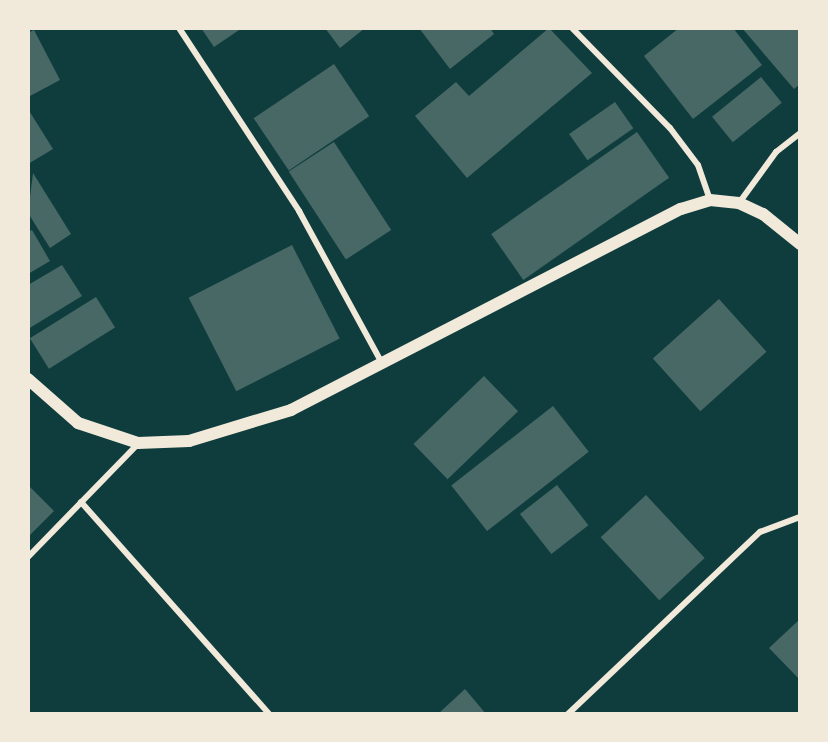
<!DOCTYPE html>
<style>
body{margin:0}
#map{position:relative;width:828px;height:742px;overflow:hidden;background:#0f3d3e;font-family:"Work Sans",sans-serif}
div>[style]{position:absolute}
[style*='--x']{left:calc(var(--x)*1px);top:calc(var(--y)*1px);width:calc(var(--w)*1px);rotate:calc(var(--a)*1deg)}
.building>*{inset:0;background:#486865;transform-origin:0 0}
.minor>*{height:6px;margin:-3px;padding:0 3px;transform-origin:3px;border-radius:3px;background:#f1e9da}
.secondary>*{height:12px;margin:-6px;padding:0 6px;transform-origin:6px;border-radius:6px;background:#f1e9da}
span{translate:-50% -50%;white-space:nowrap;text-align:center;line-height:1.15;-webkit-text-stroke:4.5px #f1e9da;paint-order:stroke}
.frame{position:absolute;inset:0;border:30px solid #f1e9da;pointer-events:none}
</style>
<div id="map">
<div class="building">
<div style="clip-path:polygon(201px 28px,242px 28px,214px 47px)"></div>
<div style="clip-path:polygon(325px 28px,365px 28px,340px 48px)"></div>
<div style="clip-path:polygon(419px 28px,490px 28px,494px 34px,450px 69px)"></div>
<div style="clip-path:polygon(549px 28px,592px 73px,467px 178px,415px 116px,456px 82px,469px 96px)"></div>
<div style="clip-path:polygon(679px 28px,733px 28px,762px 65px,693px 119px,644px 56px)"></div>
<div style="clip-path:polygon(742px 28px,800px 28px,800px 84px,794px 89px)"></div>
<div style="clip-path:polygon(34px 30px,60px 80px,30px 96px,28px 33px)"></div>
<div style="left:334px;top:64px;width:63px;height:97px;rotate:56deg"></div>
<div style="left:761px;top:77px;width:33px;height:63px;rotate:51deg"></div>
<div style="left:615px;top:102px;width:32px;height:56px;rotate:55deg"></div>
<div style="clip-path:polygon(28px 109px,53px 149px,28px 164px)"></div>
<div style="left:637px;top:132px;width:56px;height:178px;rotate:55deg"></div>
<div style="left:334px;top:142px;width:105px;height:54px;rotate:57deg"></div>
<div style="clip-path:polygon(33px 173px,71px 234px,50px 248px,28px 213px)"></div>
<div style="clip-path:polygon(32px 230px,50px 261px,28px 274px,28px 232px)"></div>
<div style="left:292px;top:245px;width:105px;height:116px;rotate:63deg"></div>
<div style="clip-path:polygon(62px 265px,82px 296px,28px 329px,28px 285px)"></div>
<div style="left:96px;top:297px;width:36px;height:78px;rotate:58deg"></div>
<div style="left:719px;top:299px;width:71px;height:89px;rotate:48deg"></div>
<div style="left:484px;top:376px;width:49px;height:98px;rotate:46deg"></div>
<div style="left:553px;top:406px;width:58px;height:129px;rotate:52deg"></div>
<div style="clip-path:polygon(28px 485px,54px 511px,28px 537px)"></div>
<div style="left:557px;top:485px;width:51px;height:47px;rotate:52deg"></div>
<div style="left:646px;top:495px;width:86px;height:62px;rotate:47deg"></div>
<div style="clip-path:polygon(800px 619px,800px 680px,769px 648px)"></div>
<div style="clip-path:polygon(465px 689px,486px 714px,438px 714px)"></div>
</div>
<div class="minor">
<div style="--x:179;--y:28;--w:219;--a:56.7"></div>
<div style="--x:299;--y:211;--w:173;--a:61.4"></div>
<div style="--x:572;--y:28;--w:140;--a:45.6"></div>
<div style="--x:670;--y:128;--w:46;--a:52.9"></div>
<div style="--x:698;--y:165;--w:37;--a:71"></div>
<div style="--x:739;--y:203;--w:63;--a:-54"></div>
<div style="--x:776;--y:152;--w:31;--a:-38"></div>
<div style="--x:81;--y:502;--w:283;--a:48.4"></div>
<div style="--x:28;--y:557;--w:158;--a:-45.8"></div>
<div style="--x:568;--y:714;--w:265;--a:-43.5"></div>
<div style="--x:760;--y:532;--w:43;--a:-20.6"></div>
</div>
<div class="secondary">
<div style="--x:28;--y:379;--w:67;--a:41.3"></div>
<div style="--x:78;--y:423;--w:63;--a:18.4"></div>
<div style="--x:138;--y:443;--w:51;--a:-2.2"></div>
<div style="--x:189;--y:441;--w:107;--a:-16.9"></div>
<div style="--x:291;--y:410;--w:439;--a:-27.3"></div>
<div style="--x:681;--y:209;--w:30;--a:-17"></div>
<div style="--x:710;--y:200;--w:29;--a:6"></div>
<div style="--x:739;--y:203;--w:26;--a:25"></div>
<div style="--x:763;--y:214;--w:48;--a:39"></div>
</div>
<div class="frame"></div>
</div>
